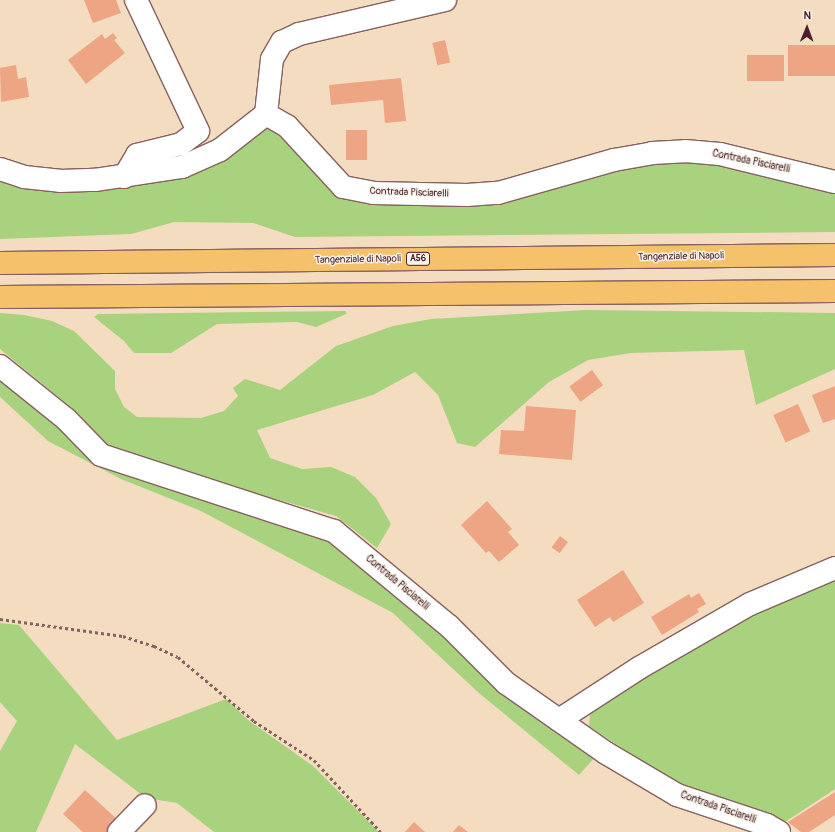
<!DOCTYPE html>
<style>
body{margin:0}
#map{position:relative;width:835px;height:832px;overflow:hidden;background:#f4dcc0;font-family:Pangolin,sans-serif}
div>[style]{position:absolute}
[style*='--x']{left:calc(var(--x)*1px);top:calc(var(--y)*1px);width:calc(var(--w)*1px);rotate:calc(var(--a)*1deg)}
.green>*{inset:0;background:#a8d27e}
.building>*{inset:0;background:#eea584;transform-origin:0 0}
.path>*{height:2.5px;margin-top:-1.25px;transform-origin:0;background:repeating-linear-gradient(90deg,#86615f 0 3px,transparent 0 6px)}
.roads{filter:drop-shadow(1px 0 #86615f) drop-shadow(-1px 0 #86615f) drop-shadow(0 1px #86615f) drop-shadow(0 -1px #86615f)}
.minor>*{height:22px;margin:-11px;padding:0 11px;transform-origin:11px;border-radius:11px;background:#fff}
.highway>*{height:22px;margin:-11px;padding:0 11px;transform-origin:11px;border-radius:11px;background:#f5c16b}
span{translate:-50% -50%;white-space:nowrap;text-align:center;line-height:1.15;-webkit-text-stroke:3px #f7f3e8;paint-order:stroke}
.shield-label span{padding:1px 3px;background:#f7f3e8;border:1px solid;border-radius:3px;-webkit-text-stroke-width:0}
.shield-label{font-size:9px;color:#4a1f2b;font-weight:700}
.street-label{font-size:10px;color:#4a1f2b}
.north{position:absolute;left:787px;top:8px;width:40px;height:40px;-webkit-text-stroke:3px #f7f3e8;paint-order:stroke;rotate:1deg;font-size:11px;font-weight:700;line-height:16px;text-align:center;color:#4a1f2b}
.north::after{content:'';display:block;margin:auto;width:14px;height:18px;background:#4a1f2b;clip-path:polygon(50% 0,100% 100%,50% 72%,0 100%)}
</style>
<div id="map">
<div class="green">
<div style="clip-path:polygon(267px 123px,376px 200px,664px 162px,712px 163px,835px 189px,835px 232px,295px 237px,253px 223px,174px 222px,131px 234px,0 239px,0 176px,103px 188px)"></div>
<div style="clip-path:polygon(586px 310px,835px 313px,835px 369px,756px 405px,744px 350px,631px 353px,588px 360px,549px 382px,475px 447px,457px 443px,438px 395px,415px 372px,373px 395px,257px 430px,270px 458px,302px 469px,331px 467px,355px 477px,376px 498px,391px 524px,377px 548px,336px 516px,130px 458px,105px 446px,73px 409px,0 349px,0 313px,24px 315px,52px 321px,74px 331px,115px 371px,115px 389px,124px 407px,137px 417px,201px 418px,224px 411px,238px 396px,233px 388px,245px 379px,280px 390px,336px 346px,393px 326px,431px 319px)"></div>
<div style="clip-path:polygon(346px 311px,346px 314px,316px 327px,297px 322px,217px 324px,171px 353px,134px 353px,124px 341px,94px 317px,98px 314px)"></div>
<div style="clip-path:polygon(0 379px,65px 433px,317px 530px,595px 757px,579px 775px,480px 694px,393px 613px,201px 511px,121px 479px,48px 441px,0 397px)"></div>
<div style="clip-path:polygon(835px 577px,835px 789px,785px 822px,672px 782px,589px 726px,590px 714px,600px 702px,735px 621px)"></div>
<div style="clip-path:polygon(0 623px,19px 625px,117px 740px,226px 699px,248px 720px,313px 766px,379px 832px,214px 832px,177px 803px,146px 798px,75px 744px,36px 832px,0 832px,0 751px,17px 721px,0 702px)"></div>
</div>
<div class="building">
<div style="clip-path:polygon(84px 0,116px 0,121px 13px,93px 23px)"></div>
<div style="clip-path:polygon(113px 33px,117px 38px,114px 40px,125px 53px,86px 84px,68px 60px,102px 34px,105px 39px)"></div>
<div style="left:445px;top:40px;width:23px;height:13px;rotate:77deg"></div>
<div style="left:835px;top:45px;width:31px;height:47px;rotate:90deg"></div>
<div style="left:747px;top:55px;width:37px;height:26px"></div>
<div style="clip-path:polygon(16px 65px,18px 79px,26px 77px,29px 97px,1px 102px,0 68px)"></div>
<div style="clip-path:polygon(401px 78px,406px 121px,385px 123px,383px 100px,331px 105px,329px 85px)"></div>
<div style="left:346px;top:130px;width:21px;height:30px"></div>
<div style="left:592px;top:370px;width:19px;height:28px;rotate:54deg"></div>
<div style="clip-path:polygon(835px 386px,835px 419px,823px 423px,812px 395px)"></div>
<div style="left:798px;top:404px;width:30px;height:27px;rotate:66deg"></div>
<div style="clip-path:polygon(526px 406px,576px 410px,572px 460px,499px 454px,501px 430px,524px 431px)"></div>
<div style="clip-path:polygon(487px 501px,512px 529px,508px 532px,519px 545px,499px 562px,489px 551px,486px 553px,461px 525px)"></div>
<div style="left:560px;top:536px;width:10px;height:14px;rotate:37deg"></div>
<div style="clip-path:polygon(623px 570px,644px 603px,613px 622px,610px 617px,595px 627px,577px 600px)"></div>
<div style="clip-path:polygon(699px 593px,706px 604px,697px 609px,699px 612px,662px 635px,651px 617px,689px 594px,691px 598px)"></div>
<div style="clip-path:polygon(85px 790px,118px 820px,108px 832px,83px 832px,63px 814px)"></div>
<div style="clip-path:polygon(835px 792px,835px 815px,809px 832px,801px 832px,788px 822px)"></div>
<div style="clip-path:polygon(414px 822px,425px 832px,405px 832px)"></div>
<div style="clip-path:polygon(459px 825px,468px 832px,453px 832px)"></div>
</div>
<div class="path">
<div style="--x:0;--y:619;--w:124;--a:7.9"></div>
<div style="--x:123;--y:636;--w:33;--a:18"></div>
<div style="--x:154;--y:646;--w:26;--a:25"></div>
<div style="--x:178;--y:657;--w:99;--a:40.1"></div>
<div style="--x:254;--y:721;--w:72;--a:33"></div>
<div style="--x:314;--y:760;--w:98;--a:47.1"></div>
</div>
<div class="roads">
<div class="minor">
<div style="--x:266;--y:114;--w:55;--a:-83.8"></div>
<div style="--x:272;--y:59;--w:20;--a:-60"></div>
<div style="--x:282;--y:42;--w:19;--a:-25"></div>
<div style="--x:299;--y:34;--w:150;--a:-13.1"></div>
<div style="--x:0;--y:169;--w:25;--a:18"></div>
<div style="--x:24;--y:177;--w:36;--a:6"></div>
<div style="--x:60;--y:181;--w:35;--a:-2"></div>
<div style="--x:95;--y:180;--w:88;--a:-8.5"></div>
<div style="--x:182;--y:167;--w:42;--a:-24.1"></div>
<div style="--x:220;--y:150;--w:58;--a:-38"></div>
<div style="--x:266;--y:114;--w:24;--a:30"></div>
<div style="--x:287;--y:126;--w:83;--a:47.4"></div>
<div style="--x:343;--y:187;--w:31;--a:11"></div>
<div style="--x:373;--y:193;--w:94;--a:1.2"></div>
<div style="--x:467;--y:195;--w:31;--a:-4"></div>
<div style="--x:498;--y:193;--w:121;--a:-15.9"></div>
<div style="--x:614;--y:160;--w:39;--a:-10"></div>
<div style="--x:652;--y:153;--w:33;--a:-3"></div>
<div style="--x:685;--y:151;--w:35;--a:5"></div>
<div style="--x:720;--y:154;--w:118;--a:13.7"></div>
<div style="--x:124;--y:177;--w:26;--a:-59"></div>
<div style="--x:137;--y:155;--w:45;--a:-14"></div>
<div style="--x:181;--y:144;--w:21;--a:-37"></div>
<div style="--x:198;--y:131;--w:145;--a:-115.3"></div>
<div style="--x:0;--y:366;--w:85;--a:38.8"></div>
<div style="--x:66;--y:419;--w:50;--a:45.8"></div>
<div style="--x:101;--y:455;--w:245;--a:18.1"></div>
<div style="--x:334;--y:531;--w:149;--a:39.6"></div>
<div style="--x:449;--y:626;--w:81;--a:45"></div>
<div style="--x:506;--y:683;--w:122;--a:35"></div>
<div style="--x:606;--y:753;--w:82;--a:30.6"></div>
<div style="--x:677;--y:795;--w:95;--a:18.4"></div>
<div style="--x:767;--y:825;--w:14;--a:30"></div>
<div style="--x:559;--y:720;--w:95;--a:-33"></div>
<div style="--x:639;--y:668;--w:128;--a:-30"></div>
<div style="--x:750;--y:604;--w:92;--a:-23"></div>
<div style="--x:119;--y:832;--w:37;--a:-46"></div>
</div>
<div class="highway">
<div style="--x:0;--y:263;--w:835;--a:-0.55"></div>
<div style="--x:0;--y:297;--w:835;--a:-0.41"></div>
</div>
</div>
<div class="shield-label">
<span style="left:418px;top:259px">A56</span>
</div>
<div class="street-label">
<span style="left:751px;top:162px;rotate:12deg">Contrada Pisciarelli</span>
<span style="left:409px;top:193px;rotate:2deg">Contrada Pisciarelli</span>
<span style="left:681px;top:257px;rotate:-1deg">Tangenziale di Napoli</span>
<span style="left:358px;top:260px;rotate:-1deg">Tangenziale di Napoli</span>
<span style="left:397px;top:583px;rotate:40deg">Contrada Pisciarelli</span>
<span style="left:718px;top:808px;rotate:19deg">Contrada Pisciarelli</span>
</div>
<div class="north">N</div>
</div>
